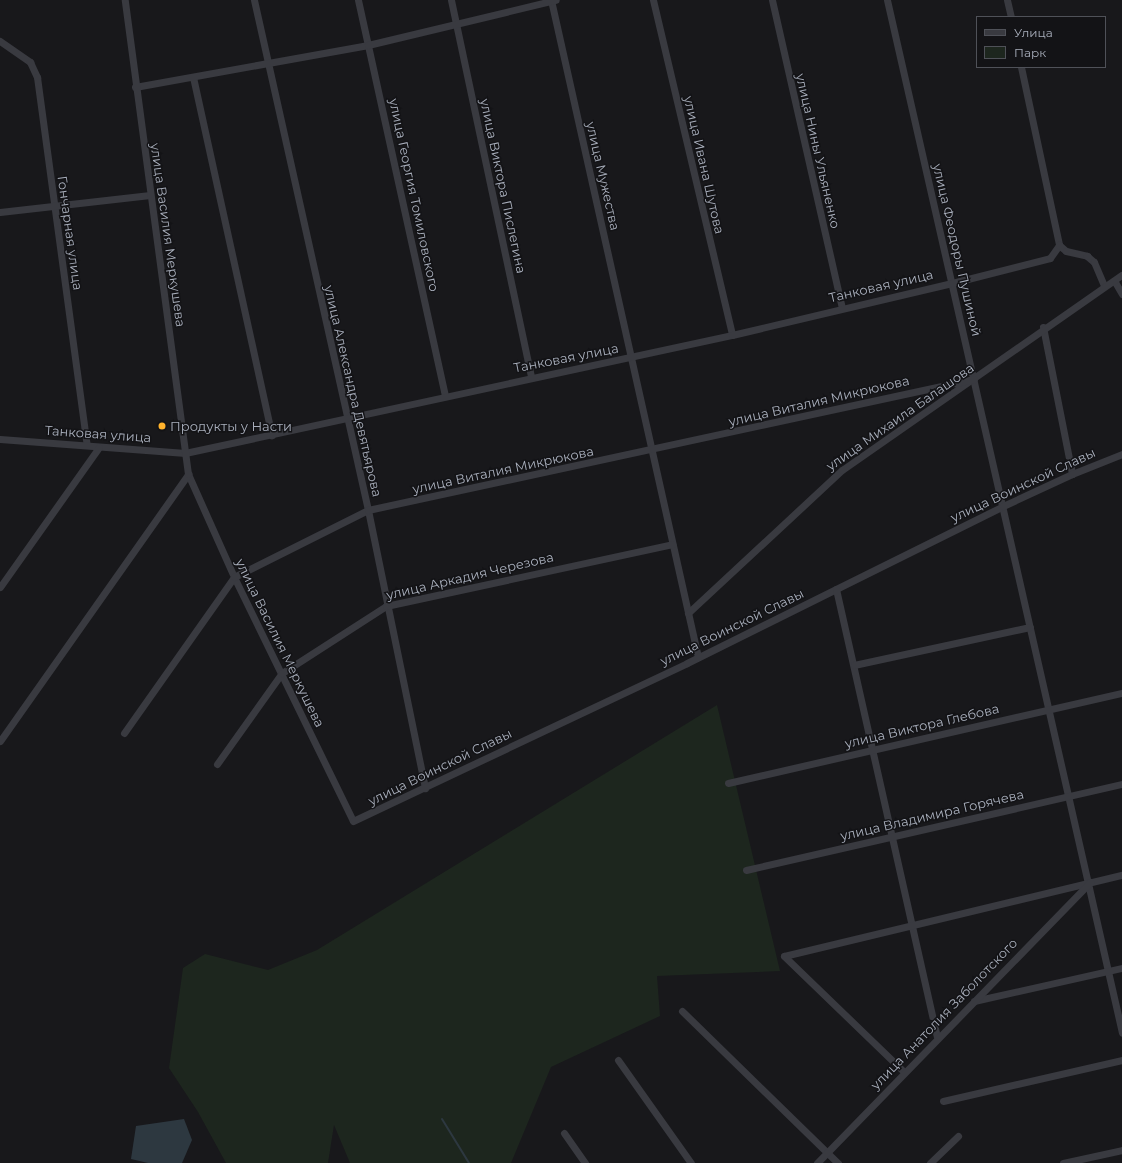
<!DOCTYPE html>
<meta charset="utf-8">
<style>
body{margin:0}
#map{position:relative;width:1122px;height:1163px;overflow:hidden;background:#18181b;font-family:Montserrat,sans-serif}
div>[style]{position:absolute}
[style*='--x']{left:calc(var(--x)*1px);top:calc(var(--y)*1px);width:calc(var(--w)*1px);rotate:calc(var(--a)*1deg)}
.green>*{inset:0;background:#1d261e}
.water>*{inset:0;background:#2d3840}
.stream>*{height:2px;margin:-1px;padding:0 1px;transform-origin:1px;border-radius:1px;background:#2d3840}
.minor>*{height:7px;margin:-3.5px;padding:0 3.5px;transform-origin:3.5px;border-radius:3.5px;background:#393a40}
.dots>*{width:11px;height:11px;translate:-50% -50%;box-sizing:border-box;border:2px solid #131316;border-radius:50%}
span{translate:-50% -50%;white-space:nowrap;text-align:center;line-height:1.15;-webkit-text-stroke:3px #131316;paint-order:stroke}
.street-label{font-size:13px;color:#a9afbc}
.poi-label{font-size:13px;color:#a9afbc}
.left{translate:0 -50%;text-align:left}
.legend{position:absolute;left:976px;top:16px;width:130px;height:52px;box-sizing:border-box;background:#131316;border:1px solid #4f5158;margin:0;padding:5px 7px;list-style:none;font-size:12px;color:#a9afbc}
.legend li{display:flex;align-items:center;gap:8px;height:20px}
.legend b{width:20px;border:1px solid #4f5158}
</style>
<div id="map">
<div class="green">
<div style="clip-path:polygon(717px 705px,780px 971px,657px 976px,660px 1016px,551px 1067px,511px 1163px,350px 1163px,334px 1125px,328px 1163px,226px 1163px,198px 1112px,169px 1068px,183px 968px,205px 954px,268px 970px,317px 950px)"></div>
</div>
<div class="water">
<div style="clip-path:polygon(184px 1119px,192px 1140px,182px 1163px,148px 1163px,131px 1159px,136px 1126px)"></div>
</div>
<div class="stream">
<div style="--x:442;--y:1119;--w:52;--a:58.5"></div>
</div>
<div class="minor">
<div style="--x:254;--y:0;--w:523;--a:77.4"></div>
<div style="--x:368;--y:510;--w:284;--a:78.4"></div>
<div style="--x:358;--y:0;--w:404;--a:77.6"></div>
<div style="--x:451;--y:0;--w:384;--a:78"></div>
<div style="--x:551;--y:0;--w:673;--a:77.39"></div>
<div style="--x:653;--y:0;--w:344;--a:76.7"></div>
<div style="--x:772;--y:0;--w:315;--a:77.2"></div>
<div style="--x:887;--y:0;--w:1059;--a:77.18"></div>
<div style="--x:1007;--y:0;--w:17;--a:77"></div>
<div style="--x:0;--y:41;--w:37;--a:35"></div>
<div style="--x:30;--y:62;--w:17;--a:65"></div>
<div style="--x:37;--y:77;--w:371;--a:82.3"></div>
<div style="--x:1021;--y:67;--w:182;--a:77.9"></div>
<div style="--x:193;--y:77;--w:367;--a:77.6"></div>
<div style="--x:135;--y:87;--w:237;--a:-10.2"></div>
<div style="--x:368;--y:45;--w:193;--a:-13.5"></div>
<div style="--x:0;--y:212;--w:151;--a:-6.5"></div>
<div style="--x:1115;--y:282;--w:14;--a:60"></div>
<div style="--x:1043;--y:327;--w:150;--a:78.8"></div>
<div style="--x:0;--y:439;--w:186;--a:4.3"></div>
<div style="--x:185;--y:453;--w:560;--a:-12.17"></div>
<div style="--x:732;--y:335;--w:226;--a:-13.3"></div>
<div style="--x:952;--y:283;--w:101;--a:-14.3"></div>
<div style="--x:1050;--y:258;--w:16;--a:-55"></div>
<div style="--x:1059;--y:245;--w:9;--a:41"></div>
<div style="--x:1066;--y:251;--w:22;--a:13"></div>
<div style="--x:1087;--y:256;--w:9;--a:41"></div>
<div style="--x:1094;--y:262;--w:26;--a:67"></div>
<div style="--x:188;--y:474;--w:113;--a:65.9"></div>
<div style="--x:234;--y:577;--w:271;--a:64"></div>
<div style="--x:353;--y:821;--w:369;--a:-25.3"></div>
<div style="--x:687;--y:663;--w:353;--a:-26.4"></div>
<div style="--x:1003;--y:506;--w:76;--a:-24.9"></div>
<div style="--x:1072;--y:474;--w:54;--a:-21.8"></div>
<div style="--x:0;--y:587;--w:171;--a:-54.7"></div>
<div style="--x:836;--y:589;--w:459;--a:77.3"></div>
<div style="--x:688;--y:613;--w:210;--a:-42.9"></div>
<div style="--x:842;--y:470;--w:341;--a:-34.9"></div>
<div style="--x:854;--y:665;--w:180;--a:-12.2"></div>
<div style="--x:124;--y:733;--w:191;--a:-54.8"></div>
<div style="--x:234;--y:577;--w:150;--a:-26.6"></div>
<div style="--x:368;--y:510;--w:620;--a:-12.2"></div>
<div style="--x:0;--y:741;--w:327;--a:-54.8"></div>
<div style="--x:188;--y:474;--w:478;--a:-97.6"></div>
<div style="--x:217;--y:764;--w:112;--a:-54.5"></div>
<div style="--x:282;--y:673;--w:124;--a:-32.8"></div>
<div style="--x:386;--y:606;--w:293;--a:-12.2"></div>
<div style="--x:728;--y:783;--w:404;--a:-12.9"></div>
<div style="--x:746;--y:870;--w:386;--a:-12.9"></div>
<div style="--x:784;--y:956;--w:348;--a:-13.5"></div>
<div style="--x:784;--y:956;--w:167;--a:44"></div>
<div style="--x:974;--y:1001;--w:152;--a:-12.6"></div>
<div style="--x:682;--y:1011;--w:218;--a:44.3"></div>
<div style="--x:618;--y:1060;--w:126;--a:54.7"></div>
<div style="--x:943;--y:1101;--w:184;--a:-12.9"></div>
<div style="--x:564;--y:1133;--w:37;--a:55"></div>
<div style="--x:817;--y:1163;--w:392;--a:-45.8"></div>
<div style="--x:930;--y:1163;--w:39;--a:-44"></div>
<div style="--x:1063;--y:1163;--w:60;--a:-12.4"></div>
</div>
<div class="dots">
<div style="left:162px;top:426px;background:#ffb22c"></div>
</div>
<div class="street-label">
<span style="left:818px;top:151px;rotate:77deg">улица Нины Ульяненко</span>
<span style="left:704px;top:165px;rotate:77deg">улица Ивана Шутова</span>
<span style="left:603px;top:176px;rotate:77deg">улица Мужества</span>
<span style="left:503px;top:186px;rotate:78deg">улица Виктора Пислегина</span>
<span style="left:414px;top:195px;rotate:78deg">улица Георгия Томиловского</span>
<span style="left:70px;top:233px;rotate:82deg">Гончарная улица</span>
<span style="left:168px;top:235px;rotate:82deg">улица Василия Меркушева</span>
<span style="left:957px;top:250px;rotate:77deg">улица Феодоры Пушиной</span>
<span style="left:881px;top:286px;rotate:-13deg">Танковая улица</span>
<span style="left:566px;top:358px;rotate:-11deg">Танковая улица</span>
<span style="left:353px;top:391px;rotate:77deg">улица Александра Девятьярова</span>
<span style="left:819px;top:401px;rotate:-13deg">улица Виталия Микрюкова</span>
<span style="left:900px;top:417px;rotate:-35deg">улица Михаила Балашова</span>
<span style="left:98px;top:434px;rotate:4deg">Танковая улица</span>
<span style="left:503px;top:470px;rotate:-12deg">улица Виталия Микрюкова</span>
<span style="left:1023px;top:485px;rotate:-25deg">улица Воинской Славы</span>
<span style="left:470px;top:576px;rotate:-13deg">улица Аркадия Черезова</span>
<span style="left:732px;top:627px;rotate:-26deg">улица Воинской Славы</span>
<span style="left:280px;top:643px;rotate:64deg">улица Василия Меркушева</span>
<span style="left:922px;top:726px;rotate:-13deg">улица Виктора Глебова</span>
<span style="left:440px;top:767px;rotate:-26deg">улица Воинской Славы</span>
<span style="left:932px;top:815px;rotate:-13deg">улица Владимира Горячева</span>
<span style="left:944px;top:1014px;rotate:-46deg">улица Анатолия Заболотского</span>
</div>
<div class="poi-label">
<span class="left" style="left:170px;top:426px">Продукты у Насти</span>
</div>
<ul class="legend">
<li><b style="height:5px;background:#393a40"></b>Улица</li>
<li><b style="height:11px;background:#1d261e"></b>Парк</li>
</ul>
</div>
